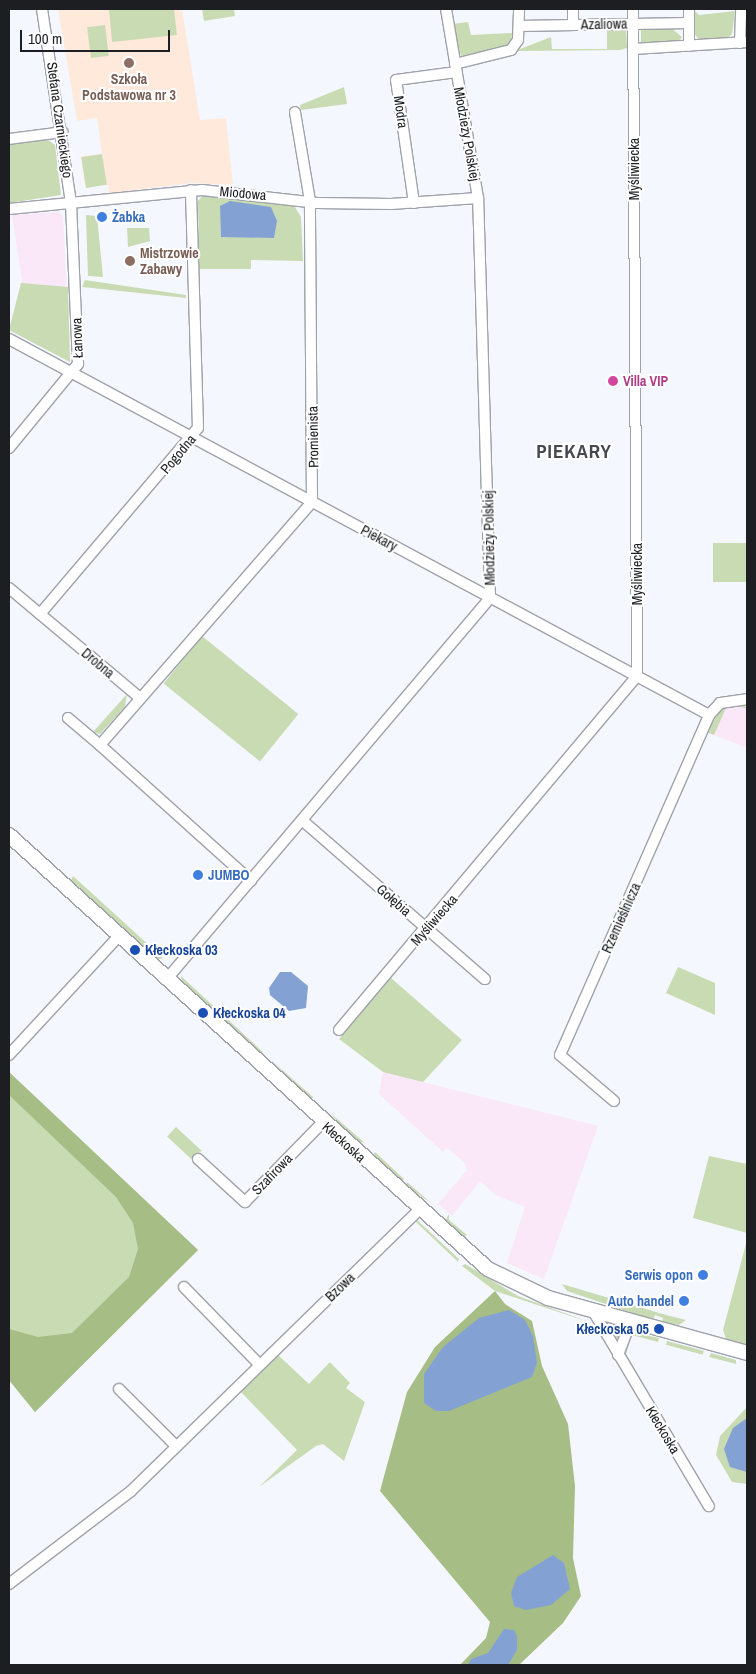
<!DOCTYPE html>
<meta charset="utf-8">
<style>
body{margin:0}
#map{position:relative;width:756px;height:1674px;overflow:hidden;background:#f5f7ff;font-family:"Archivo Narrow",sans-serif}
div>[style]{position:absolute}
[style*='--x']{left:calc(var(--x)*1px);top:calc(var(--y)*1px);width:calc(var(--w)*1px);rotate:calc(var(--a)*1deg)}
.industrial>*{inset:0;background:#fae7f7}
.education>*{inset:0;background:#fee9da}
.green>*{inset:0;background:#c9dbb2;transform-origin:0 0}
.forest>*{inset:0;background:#a6bd85}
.water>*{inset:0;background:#83a2d3}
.roads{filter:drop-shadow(1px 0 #9fa2aa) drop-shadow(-1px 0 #9fa2aa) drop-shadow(0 1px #9fa2aa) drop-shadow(0 -1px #9fa2aa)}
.street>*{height:10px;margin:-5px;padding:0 5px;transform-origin:5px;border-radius:5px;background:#fff}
.secondary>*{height:14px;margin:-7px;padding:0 7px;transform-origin:7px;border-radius:7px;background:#fff}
.dots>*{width:14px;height:14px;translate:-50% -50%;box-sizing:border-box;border:2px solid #fff;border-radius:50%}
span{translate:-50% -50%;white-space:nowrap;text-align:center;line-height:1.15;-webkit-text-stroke:4px #fff;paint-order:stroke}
.street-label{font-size:14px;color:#1d1e22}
.education-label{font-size:14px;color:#785e54;font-weight:700}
.left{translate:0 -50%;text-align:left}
.shop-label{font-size:14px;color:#366cbe;font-weight:700}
.right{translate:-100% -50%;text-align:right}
.hotel-label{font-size:14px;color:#b23c85;font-weight:700}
.transit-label{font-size:14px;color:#164399;font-weight:700}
.district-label{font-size:19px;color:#464850;font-weight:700;letter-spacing:1px}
.frame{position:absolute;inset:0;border:10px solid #1d1e22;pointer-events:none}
.scale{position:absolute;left:20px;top:30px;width:150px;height:22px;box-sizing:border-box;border:2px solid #1d1e22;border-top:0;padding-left:6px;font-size:15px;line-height:18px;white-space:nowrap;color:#1d1e22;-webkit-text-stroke:4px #fff;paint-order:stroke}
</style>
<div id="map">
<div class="industrial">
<div style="clip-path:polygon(58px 212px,63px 216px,70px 362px,9px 330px,22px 280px,12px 215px)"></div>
<div style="clip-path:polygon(735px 705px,747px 709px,747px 748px,714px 735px,726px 708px)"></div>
<div style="clip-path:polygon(383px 1072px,598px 1126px,544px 1279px,507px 1263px,525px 1207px,496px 1195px,480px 1181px,452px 1216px,438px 1204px,467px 1170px,464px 1162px,447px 1148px,443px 1152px,379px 1094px)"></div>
</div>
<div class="education">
<div style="clip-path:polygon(58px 9px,182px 9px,200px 120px,226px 118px,233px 185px,192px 183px,109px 193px,108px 185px,85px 187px,81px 156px,102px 154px,98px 124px,97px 118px,77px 121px)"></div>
</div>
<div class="green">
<div style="clip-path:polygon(109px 9px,174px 9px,177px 35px,112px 42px)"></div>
<div style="clip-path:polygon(202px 9px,234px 9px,235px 16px,204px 21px)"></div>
<div style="clip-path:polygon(694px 10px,699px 15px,735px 11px,732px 34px,728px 38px,699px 40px,694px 33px)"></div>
<div style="clip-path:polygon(468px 22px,471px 35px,512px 33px,511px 46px,461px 56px,452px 24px)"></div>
<div style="left:105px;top:25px;width:31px;height:18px;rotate:83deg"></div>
<div style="clip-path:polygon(626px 27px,627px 48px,620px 50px,515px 51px,551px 37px,552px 49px,607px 49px,607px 30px)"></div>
<div style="clip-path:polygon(641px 27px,671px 28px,682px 37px,678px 43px,641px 44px)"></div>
<div style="left:747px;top:46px;width:3px;height:105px;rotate:90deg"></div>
<div style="clip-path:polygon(344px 87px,347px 104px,301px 110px,300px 105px)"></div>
<div style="clip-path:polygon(48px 140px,55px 145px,61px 195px,9px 203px,9px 144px)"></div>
<div style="left:102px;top:154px;width:31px;height:21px;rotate:81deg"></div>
<div style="clip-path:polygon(203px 195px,293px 204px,301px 217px,303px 261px,251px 260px,251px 269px,199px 269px,198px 201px)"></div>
<div style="clip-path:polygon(86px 215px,97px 216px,103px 277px,88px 276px)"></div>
<div style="clip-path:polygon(127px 228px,149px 228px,150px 241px,128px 247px)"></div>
<div style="clip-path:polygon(85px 280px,186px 295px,186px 298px,82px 287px)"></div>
<div style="clip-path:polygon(21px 283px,68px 287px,70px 362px,9px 330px)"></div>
<div style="left:747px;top:543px;width:39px;height:34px;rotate:90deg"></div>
<div style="left:202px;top:636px;width:124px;height:61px;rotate:39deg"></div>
<div style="clip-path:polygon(127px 694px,125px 707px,100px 734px,93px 732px)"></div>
<div style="clip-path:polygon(742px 703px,747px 709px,735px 705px,726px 708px,714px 735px,706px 732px,722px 708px,727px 705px)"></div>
<div style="clip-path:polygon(73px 876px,163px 958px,157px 960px,134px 939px,71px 880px)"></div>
<div style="clip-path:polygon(678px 967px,715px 983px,715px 1015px,666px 993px)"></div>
<div style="clip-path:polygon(181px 976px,263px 1052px,257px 1052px,182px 982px)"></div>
<div style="clip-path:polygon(391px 978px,462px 1040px,423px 1082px,383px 1072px,339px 1039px)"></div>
<div style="clip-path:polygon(270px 1059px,314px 1098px,309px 1098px)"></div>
<div style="clip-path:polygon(9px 1072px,198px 1250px,35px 1412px,9px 1380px)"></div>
<div style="clip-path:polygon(329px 1112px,365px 1143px,354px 1140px)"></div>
<div style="left:176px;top:1127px;width:35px;height:13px;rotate:43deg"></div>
<div style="clip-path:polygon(374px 1154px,375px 1152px,404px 1179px,401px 1182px,387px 1171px)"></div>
<div style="clip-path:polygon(709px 1156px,747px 1164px,747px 1233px,693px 1218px)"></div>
<div style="clip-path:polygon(407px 1182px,431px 1203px,405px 1186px)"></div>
<div style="clip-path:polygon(449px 1214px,449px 1220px,467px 1235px,462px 1237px,445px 1221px)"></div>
<div style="clip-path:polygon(417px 1220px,459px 1259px,458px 1262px,415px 1221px)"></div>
<div style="clip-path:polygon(747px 1240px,747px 1345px,726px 1339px,723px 1330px)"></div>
<div style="clip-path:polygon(465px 1264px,518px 1296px,592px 1323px,495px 1291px,462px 1266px)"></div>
<div style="clip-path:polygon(562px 1284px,666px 1315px,686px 1320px,679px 1325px,662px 1322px,663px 1318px,655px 1315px,653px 1320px,567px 1291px)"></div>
<div style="clip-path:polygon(605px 1324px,622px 1328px,621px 1337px,615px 1339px)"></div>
<div style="clip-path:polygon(630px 1332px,659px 1338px,658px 1342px,632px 1335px,626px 1354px,662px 1416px,623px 1356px)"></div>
<div style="left:667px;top:1341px;width:38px;height:4px;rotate:15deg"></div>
<div style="clip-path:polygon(711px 1353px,736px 1360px,736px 1364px,709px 1357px)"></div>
<div style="clip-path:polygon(277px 1354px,309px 1384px,330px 1362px,350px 1383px,346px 1388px,365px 1402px,344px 1461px,323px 1444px,316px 1446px,259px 1487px,297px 1450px,241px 1392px)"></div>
<div style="clip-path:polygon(747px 1407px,747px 1484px,732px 1482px,716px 1455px,720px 1436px)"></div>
</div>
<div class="forest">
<div style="clip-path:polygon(9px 1072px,198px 1250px,35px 1412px,9px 1380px,9px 1329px,38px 1337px,72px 1333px,129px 1277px,138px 1249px,133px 1223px,116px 1197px,9px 1095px)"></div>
<div style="clip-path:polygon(495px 1291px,505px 1304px,532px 1321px,542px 1366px,568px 1424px,575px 1486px,573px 1558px,581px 1596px,563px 1623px,519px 1665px,460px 1665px,486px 1638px,490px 1622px,380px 1491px,407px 1392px,435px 1347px)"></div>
</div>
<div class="water">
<div style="clip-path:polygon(230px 201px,271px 207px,277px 221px,274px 238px,221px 237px,220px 206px)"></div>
<div style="clip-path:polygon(280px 972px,291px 972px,308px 986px,306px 1008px,289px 1011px,270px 995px,269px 988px)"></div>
<div style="clip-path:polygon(509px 1310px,525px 1320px,533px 1336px,537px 1363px,532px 1377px,449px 1411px,436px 1411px,424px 1403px,424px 1374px,443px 1347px,479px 1318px)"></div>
<div style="clip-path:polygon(747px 1418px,747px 1472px,730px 1467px,724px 1449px,733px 1428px)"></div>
<div style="clip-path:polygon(553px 1555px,564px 1563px,570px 1589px,551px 1605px,526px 1610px,514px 1606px,511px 1593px,517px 1577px)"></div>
<div style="clip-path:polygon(504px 1629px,514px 1630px,517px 1636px,517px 1650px,508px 1665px,468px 1665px,471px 1659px,488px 1653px)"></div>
</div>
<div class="roads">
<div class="street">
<div style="--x:573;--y:24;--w:15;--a:-90"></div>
<div style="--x:519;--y:26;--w:170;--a:-1"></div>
<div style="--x:740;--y:43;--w:34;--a:-88"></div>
<div style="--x:689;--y:46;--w:37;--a:-90"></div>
<div style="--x:633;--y:49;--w:114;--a:-3.5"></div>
<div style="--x:455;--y:64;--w:58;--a:-14"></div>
<div style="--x:511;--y:50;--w:12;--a:-55"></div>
<div style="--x:518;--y:40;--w:31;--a:-88"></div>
<div style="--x:9;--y:139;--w:54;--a:-7.4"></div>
<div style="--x:414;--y:203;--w:124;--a:-98.3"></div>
<div style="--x:396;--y:80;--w:61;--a:-7.6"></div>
<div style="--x:9;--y:209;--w:194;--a:-5.6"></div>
<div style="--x:202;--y:190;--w:116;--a:6.4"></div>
<div style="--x:317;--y:203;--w:74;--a:0.8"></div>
<div style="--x:391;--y:204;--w:87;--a:-3.9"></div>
<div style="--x:9;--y:339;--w:795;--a:28.24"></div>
<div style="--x:9;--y:448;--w:109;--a:-50.6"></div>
<div style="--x:78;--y:364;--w:161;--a:-92.5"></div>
<div style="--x:71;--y:203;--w:196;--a:-98.5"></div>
<div style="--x:9;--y:588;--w:171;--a:40"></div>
<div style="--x:40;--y:614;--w:244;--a:-49.7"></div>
<div style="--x:198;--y:428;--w:238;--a:-91.7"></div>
<div style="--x:68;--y:718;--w:42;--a:40.2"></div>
<div style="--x:303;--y:821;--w:241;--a:41"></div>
<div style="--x:251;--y:881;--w:203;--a:-138"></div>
<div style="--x:100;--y:745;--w:322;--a:-48.9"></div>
<div style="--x:312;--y:502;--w:301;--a:-90.4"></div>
<div style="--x:310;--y:201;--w:90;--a:-99.6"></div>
<div style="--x:166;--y:980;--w:501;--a:-49.7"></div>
<div style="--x:490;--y:598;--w:400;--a:-91.7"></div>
<div style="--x:478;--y:198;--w:192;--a:-99.6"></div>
<div style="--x:339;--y:1030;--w:463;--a:-49.9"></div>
<div style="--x:637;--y:676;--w:667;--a:-90.34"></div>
<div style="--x:9;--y:1055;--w:162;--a:-47.3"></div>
<div style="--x:614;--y:1101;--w:71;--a:-139.6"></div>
<div style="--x:560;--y:1055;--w:371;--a:-66.3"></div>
<div style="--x:709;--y:715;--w:16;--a:-47"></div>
<div style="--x:720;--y:703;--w:27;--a:-8"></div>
<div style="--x:198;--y:1159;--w:64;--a:42.5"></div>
<div style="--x:245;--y:1202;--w:112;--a:-45.7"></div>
<div style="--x:184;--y:1287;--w:107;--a:45.8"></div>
<div style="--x:593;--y:1311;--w:227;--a:59.3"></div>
<div style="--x:618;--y:1355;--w:36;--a:-69"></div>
<div style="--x:119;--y:1389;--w:81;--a:45"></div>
<div style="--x:9;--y:1584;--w:153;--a:-37.3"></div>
<div style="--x:131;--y:1491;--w:402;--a:-44.3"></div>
</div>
<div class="secondary">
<div style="--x:9;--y:835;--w:646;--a:42.18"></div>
<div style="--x:488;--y:1269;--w:67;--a:25.8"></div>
<div style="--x:548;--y:1298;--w:206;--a:15.4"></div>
</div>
</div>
<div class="dots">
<div style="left:129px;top:63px;background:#8d6e63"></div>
<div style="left:102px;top:217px;background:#3f7fe0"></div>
<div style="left:130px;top:261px;background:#8d6e63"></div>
<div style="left:613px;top:381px;background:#d1479c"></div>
<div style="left:198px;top:875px;background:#3f7fe0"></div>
<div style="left:135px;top:950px;background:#1a4fb4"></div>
<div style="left:203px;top:1013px;background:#1a4fb4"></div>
<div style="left:703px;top:1275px;background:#3f7fe0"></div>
<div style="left:684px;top:1301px;background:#3f7fe0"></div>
<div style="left:659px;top:1329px;background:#1a4fb4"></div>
</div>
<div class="street-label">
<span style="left:604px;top:24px;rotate:-1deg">Azaliowa</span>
<span style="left:401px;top:112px;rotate:82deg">Modra</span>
<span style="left:60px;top:120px;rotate:82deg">Stefana Czarnieckiego</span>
<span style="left:467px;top:134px;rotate:80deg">Młodzieży Polskiej</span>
<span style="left:634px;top:169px;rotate:-90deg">Myśliwiecka</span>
<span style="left:243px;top:193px;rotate:5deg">Miodowa</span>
<span style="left:77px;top:338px;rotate:-92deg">Łanowa</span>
<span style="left:313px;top:437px;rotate:-91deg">Promienista</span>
<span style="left:178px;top:454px;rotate:-50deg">Pogodna</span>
<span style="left:379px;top:538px;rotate:28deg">Piekary</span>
<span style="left:489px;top:538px;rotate:-91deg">Młodzieży Polskiej</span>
<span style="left:637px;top:574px;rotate:-90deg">Myśliwiecka</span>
<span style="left:98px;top:663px;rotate:40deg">Drobna</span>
<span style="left:394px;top:900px;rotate:41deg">Gołębia</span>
<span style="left:621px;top:918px;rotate:-66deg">Rzemieślnicza</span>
<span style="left:434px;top:920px;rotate:-49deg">Myśliwiecka</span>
<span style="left:344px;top:1142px;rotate:42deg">Kłeckoska</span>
<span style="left:272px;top:1174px;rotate:-46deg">Szafirowa</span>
<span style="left:340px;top:1287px;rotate:-44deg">Bzowa</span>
<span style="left:663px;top:1430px;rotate:59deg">Kłeckoska</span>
</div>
<div class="education-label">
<span style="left:129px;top:87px">Szkoła<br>Podstawowa nr 3</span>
<span class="left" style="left:140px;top:261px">Mistrzowie<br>Zabawy</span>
</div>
<div class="shop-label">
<span class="left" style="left:112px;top:217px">Żabka</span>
<span class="left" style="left:208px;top:875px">JUMBO</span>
<span class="right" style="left:693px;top:1275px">Serwis opon</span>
<span class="right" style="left:674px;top:1301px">Auto handel</span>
</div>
<div class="hotel-label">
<span class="left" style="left:623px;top:381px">Villa VIP</span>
</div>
<div class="transit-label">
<span class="left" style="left:145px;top:950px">Kłeckoska 03</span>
<span class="left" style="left:213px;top:1013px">Kłeckoska 04</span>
<span class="right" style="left:649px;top:1329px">Kłeckoska 05</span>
</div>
<div class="district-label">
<span style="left:574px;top:452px">PIEKARY</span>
</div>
<div class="frame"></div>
<div class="scale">100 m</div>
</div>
